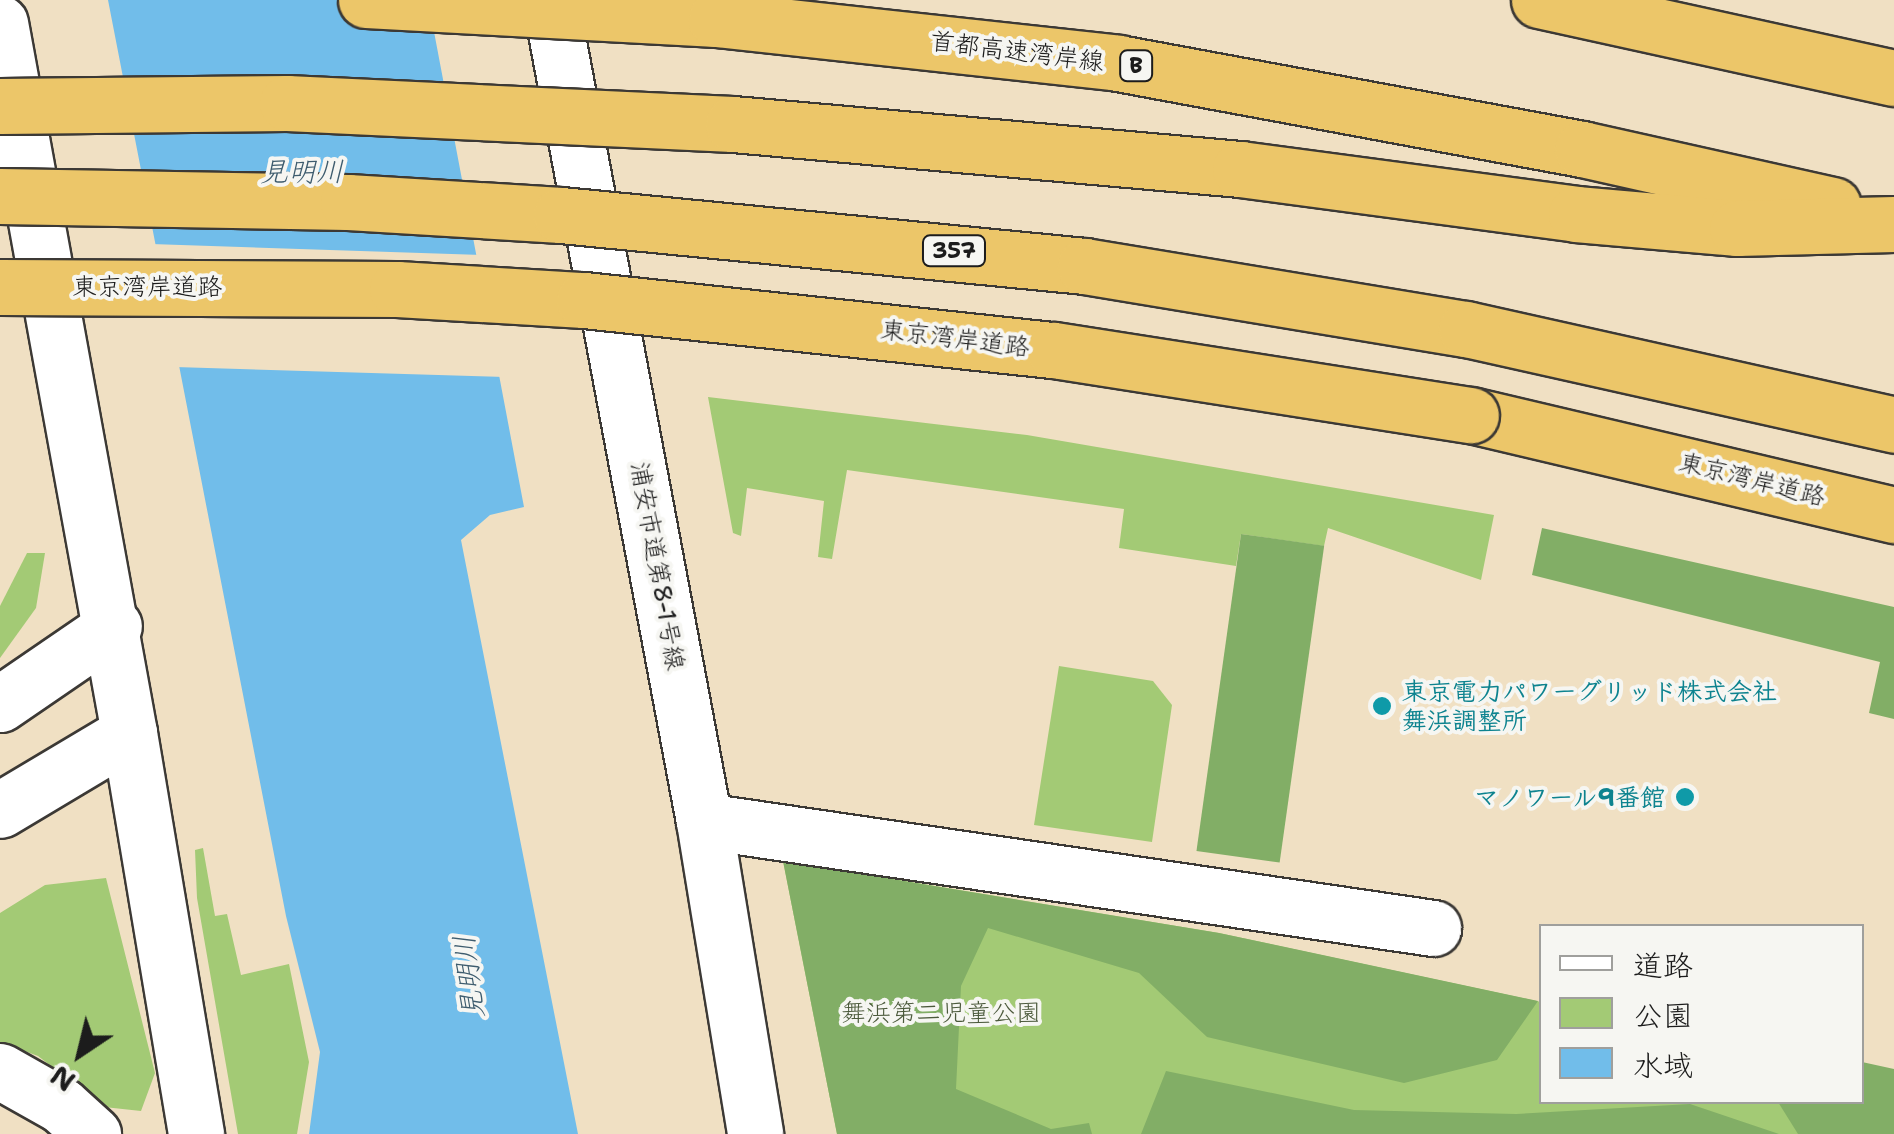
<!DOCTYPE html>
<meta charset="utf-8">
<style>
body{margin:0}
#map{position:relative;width:1894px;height:1134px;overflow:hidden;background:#f0e0c3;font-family:"Shantell Sans","Klee One",sans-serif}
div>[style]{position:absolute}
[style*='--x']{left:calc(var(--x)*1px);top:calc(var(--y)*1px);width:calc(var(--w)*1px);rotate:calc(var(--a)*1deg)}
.green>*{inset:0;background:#a3ca75}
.forest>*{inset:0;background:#82ae66;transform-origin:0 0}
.water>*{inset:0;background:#71bdea}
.pier>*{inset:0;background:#f0e0c3}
.roads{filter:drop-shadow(2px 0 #3c3935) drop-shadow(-2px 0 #3c3935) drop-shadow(0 2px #3c3935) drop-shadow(0 -2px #3c3935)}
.minor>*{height:55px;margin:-27.5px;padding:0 27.5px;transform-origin:27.5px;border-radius:27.5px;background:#fff}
.tertiary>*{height:55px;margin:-27.5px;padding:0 27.5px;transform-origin:27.5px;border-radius:27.5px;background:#fff}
.trunk>*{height:55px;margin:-27.5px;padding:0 27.5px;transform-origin:27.5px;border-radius:27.5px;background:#ecc669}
.motorway>*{height:55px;margin:-27.5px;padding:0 27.5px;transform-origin:27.5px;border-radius:27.5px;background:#ecc669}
.bridges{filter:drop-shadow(2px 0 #3c3935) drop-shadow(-2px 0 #3c3935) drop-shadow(0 2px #3c3935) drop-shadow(0 -2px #3c3935)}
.trunk-bridge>*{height:55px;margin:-27.5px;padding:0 27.5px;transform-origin:27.5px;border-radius:27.5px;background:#ecc669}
.motorway-bridge>*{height:55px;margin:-27.5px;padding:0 27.5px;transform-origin:27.5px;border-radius:27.5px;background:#ecc669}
.dots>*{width:28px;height:28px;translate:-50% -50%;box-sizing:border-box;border:5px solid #f6f6f2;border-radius:50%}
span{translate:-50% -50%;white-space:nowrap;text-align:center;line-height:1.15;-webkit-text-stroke:8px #f6f6f2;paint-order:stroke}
.shield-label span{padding:2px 8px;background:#f6f6f2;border:2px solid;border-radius:8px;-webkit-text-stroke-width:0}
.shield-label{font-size:22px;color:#1c1c1c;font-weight:700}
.street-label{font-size:25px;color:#1c1c1c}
.culture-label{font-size:25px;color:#0d838f;font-weight:700}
.left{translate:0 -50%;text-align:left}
.right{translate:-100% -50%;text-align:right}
.park-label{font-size:25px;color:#4b593b}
.water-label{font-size:28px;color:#3e5c6e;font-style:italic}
.legend{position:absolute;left:1539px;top:924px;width:325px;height:180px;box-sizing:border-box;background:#f6f6f2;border:2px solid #9f9f9c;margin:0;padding:12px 18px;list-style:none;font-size:30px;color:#1c1c1c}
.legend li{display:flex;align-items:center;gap:20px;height:50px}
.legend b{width:50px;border:2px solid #9f9f9c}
.north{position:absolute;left:30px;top:1004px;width:100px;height:100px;-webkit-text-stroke:8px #f6f6f2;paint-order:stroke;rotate:215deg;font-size:28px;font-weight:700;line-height:40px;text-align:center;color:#1c1c1c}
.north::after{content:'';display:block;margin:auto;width:35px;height:45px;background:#1c1c1c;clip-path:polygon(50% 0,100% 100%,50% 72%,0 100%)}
</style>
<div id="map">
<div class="green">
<div style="clip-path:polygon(708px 397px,1027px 435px,1494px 515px,1481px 580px,1328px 528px,1324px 546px,1241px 534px,1236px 566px,1119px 548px,1124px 509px,847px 470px,832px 559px,818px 557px,824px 501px,747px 488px,741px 536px,733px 533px)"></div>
<div style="clip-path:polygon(27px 553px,45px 553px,36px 608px,0 658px,0 606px)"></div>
<div style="clip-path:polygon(1059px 666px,1153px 681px,1172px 705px,1152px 842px,1034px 825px)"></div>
<div style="clip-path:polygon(203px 848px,215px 916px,227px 914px,241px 975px,289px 964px,309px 1062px,297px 1134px,238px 1134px,197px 898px,195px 850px)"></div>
<div style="clip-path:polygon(783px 861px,1219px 933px,1541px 1002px,1542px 1102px,1862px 1102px,1894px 1134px,837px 1134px)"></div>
<div style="clip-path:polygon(106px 878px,155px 1073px,141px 1111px,104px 1107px,38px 1056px,0 1042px,0 913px,45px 885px)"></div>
</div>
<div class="forest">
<div style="clip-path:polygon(1542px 528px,1894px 607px,1894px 719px,1869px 713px,1880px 662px,1532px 575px)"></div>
<div style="left:1241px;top:534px;width:84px;height:320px;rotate:8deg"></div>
<div style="clip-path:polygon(783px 861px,1219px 933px,1538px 1001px,1497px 1060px,1404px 1083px,1207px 1037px,1139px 973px,988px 928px,961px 986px,956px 1089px,1051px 1129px,1089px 1123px,1092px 1134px,837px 1134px)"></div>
<div style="clip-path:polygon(1862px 1062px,1894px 1069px,1894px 1134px,1798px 1134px,1778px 1102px,1862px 1102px)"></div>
<div style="clip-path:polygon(1166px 1071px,1354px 1110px,1516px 1114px,1690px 1104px,1779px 1134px,1141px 1134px)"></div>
</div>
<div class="water">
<div style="clip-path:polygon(108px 0,428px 0,524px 507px,490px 515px,461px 540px,578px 1134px,309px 1134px,320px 1052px,286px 916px)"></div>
</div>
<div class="pier">
<div style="clip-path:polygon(151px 244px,482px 255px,505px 377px,175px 367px)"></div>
</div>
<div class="roads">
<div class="minor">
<div style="--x:129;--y:733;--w:407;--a:80.5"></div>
<div style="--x:704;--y:821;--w:737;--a:8.35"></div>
</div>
<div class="tertiary">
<div style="--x:550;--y:0;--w:835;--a:79.38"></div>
<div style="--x:704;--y:821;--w:317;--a:80.7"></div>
<div style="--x:0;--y:23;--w:722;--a:79.7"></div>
<div style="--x:129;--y:733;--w:150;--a:149.2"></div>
<div style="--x:0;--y:704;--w:138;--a:-34.4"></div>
<div style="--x:0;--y:1071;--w:71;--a:29.4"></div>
<div style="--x:62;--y:1106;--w:42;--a:42.1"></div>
</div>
<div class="trunk">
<div style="--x:1471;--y:415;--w:435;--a:13.3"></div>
</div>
<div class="motorway">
<div style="--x:1539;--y:0;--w:363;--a:12.4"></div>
</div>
</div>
<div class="bridges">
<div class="trunk-bridge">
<div style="--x:0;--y:196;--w:348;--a:1"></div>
<div style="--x:348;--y:202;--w:213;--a:3.5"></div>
<div style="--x:561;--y:215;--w:526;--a:5.56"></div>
<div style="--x:1085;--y:266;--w:386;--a:9.4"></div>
<div style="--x:1466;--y:329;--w:439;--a:12.6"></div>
<div style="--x:0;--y:287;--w:397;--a:0.3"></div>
<div style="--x:397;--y:289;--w:187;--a:3.4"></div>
<div style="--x:584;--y:300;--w:473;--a:6.1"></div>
<div style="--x:1054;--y:350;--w:422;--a:8.9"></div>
</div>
<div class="motorway-bridge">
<div style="--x:366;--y:0;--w:351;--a:3.1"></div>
<div style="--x:716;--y:19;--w:404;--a:6.2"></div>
<div style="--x:1118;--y:63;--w:472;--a:10.5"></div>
<div style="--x:1582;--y:149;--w:257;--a:12.6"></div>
<div style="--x:0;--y:106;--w:287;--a:-0.6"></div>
<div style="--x:287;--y:103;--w:446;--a:2.7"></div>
<div style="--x:733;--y:124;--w:509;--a:5.07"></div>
<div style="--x:1240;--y:169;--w:339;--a:7.6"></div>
<div style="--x:1576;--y:214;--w:162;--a:5"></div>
<div style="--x:1737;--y:228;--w:157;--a:-1.5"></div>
</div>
</div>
<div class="dots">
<div style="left:1382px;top:706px;background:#0f9aa8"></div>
<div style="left:1685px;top:797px;background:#0f9aa8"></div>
</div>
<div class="shield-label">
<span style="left:1136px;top:66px">B</span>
<span style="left:954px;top:251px">357</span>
</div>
<div class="street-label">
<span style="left:1017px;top:51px;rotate:7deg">首都高速湾岸線</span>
<span style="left:147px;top:286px">東京湾岸道路</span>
<span style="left:955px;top:338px;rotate:7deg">東京湾岸道路</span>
<span style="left:1752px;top:479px;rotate:14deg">東京湾岸道路</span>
<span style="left:658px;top:566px;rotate:80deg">浦安市道第8-1号線</span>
</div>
<div class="culture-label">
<span class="left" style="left:1402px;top:706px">東京電力パワーグリッド株式会社<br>舞浜調整所</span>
<span class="right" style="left:1665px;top:797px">マノワール9番館</span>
</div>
<div class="park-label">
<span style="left:941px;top:1012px">舞浜第二児童公園</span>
</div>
<div class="water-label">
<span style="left:302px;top:171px">見明川</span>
<span style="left:468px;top:977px;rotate:-97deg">見明川</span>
</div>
<ul class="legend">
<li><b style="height:12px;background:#fff"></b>道路</li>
<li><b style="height:28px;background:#a3ca75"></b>公園</li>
<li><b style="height:28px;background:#71bdea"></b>水域</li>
</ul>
<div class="north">N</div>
</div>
